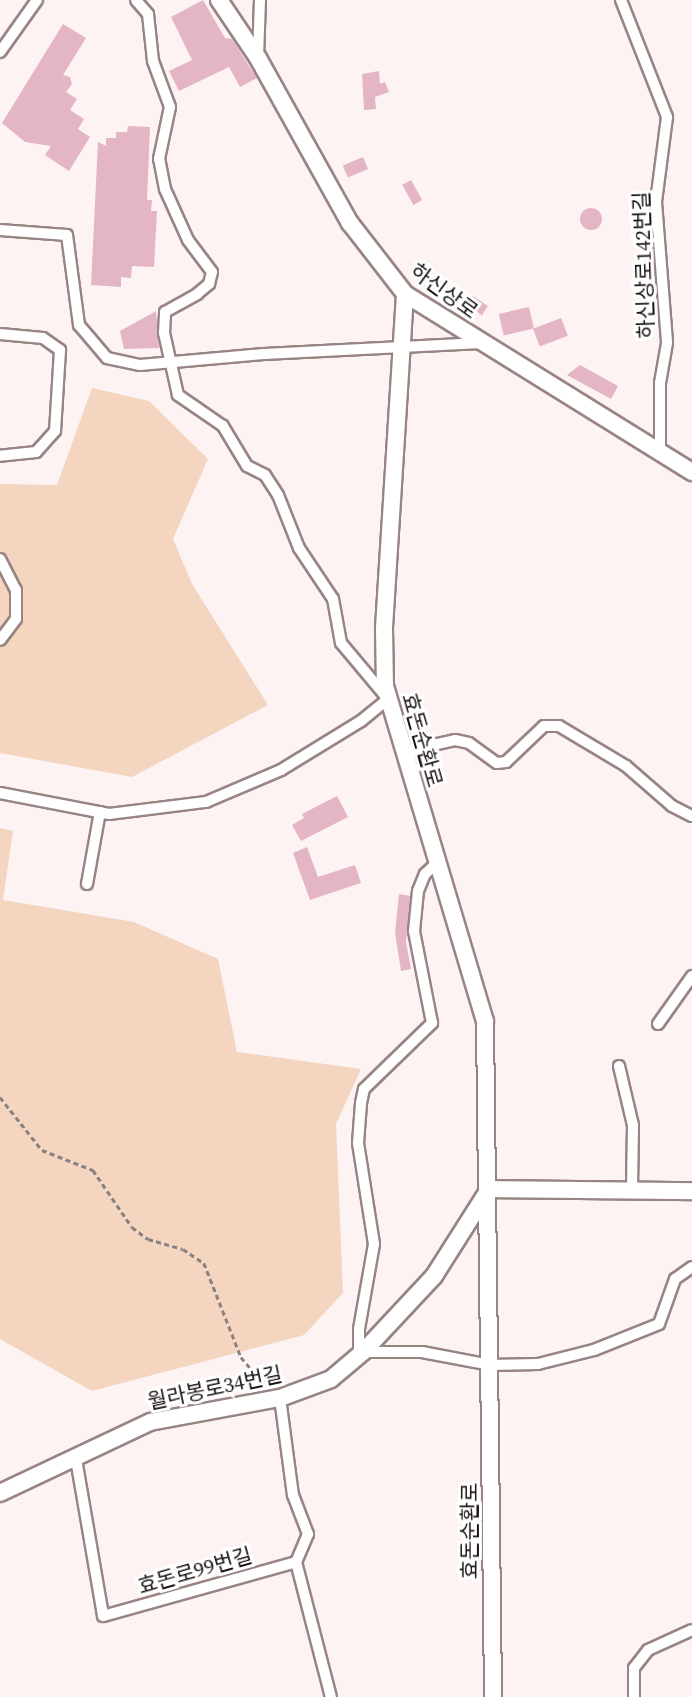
<!DOCTYPE html>
<meta charset="utf-8">
<style>
body{margin:0}
#map{position:relative;width:692px;height:1697px;overflow:hidden;background:#fdf3f3;font-family:"Source Serif 4","Noto Sans KR",serif}
div>[style]{position:absolute}
[style*='--x']{left:calc(var(--x)*1px);top:calc(var(--y)*1px);width:calc(var(--w)*1px);rotate:calc(var(--a)*1deg)}
.green>*{inset:0;background:#f3d5c0}
.building>*{inset:0;background:#e4b5c4;transform-origin:0 0}
.round{border-radius:50%}
.path>*{height:2.5px;margin-top:-1.25px;transform-origin:0;background:repeating-linear-gradient(90deg,#898080 0 5px,transparent 0 8.5px)}
.roads{filter:drop-shadow(2px 0 #998484) drop-shadow(-2px 0 #998484) drop-shadow(0 2px #998484) drop-shadow(0 -2px #998484)}
.street>*{height:10px;margin:-5px;padding:0 5px;transform-origin:5px;border-radius:5px;background:#fff}
.secondary>*{height:16px;margin:-8px;padding:0 8px;transform-origin:8px;border-radius:8px;background:#fff}
span{translate:-50% -50%;white-space:nowrap;text-align:center;line-height:1.15;-webkit-text-stroke:6px #fff;paint-order:stroke}
.street-label{font-size:21px;color:#1b1313}
</style>
<div id="map">
<div class="green">
<div style="clip-path:polygon(92px 388px,149px 401px,208px 459px,173px 539px,192px 584px,268px 705px,132px 777px,0 753px,0 484px,57px 485px)"></div>
<div style="clip-path:polygon(0 828px,13px 831px,3px 900px,134px 922px,218px 959px,237px 1052px,361px 1069px,336px 1124px,343px 1293px,304px 1335px,92px 1391px,0 1339px)"></div>
</div>
<div class="building">
<div style="clip-path:polygon(203px 0,225px 38px,232px 39px,257px 78px,240px 87px,229px 67px,179px 91px,169px 71px,192px 60px,171px 17px)"></div>
<div style="clip-path:polygon(63px 24px,86px 38px,63px 75px,70px 77px,72px 84px,66px 92px,77px 99px,70px 110px,84px 119px,78px 129px,90px 137px,69px 171px,45px 155px,51px 146px,25px 142px,2px 123px)"></div>
<div style="clip-path:polygon(379px 71px,380px 84px,385px 82px,389px 92px,375px 97px,376px 109px,364px 110px,362px 74px)"></div>
<div style="clip-path:polygon(128px 126px,150px 127px,147px 200px,152px 200px,151px 211px,157px 211px,154px 267px,132px 266px,131px 278px,121px 277px,121px 287px,91px 285px,98px 142px,106px 146px,106px 138px,116px 138px,116px 132px,127px 132px)"></div>
<div style="left:363px;top:157px;width:13px;height:22px;rotate:67deg"></div>
<div style="left:411px;top:180px;width:23px;height:10px;rotate:61deg"></div>
<div class="round" style="left:580px;top:208px;width:22px;height:22px"></div>
<div style="left:473px;top:296px;width:18px;height:11px;rotate:34deg"></div>
<div style="left:529px;top:307px;width:22px;height:31px;rotate:77deg"></div>
<div style="clip-path:polygon(156px 311px,159px 348px,124px 349px,120px 331px)"></div>
<div style="left:561px;top:318px;width:19px;height:30px;rotate:69deg"></div>
<div style="clip-path:polygon(580px 365px,618px 386px,611px 399px,567px 375px)"></div>
<div style="clip-path:polygon(337px 796px,348px 817px,301px 841px,292px 825px,304px 818px,302px 814px)"></div>
<div style="clip-path:polygon(307px 847px,318px 877px,355px 865px,361px 883px,310px 900px,293px 853px)"></div>
<div style="clip-path:polygon(399px 894px,410px 896px,406px 942px,411px 969px,401px 971px,395px 933px)"></div>
</div>
<div class="path">
<div style="--x:0;--y:1097;--w:68;--a:51.6"></div>
<div style="--x:42;--y:1150;--w:55;--a:21.4"></div>
<div style="--x:93;--y:1170;--w:69;--a:55.6"></div>
<div style="--x:132;--y:1227;--w:20;--a:37"></div>
<div style="--x:148;--y:1239;--w:36;--a:16"></div>
<div style="--x:183;--y:1249;--w:25;--a:34"></div>
<div style="--x:204;--y:1263;--w:101;--a:68.5"></div>
<div style="--x:241;--y:1357;--w:30;--a:50"></div>
<div style="--x:260;--y:1380;--w:13;--a:27"></div>
</div>
<div class="roads">
<div class="street">
<div style="--x:621;--y:0;--w:126;--a:68.5"></div>
<div style="--x:667;--y:117;--w:86;--a:97.4"></div>
<div style="--x:656;--y:202;--w:141;--a:85.5"></div>
<div style="--x:667;--y:343;--w:41;--a:99.9"></div>
<div style="--x:660;--y:383;--w:70;--a:90"></div>
<div style="--x:0;--y:52;--w:64;--a:-54.6"></div>
<div style="--x:258;--y:57;--w:57;--a:-88"></div>
<div style="--x:0;--y:230;--w:67;--a:4.3"></div>
<div style="--x:67;--y:235;--w:91;--a:82.4"></div>
<div style="--x:79;--y:325;--w:43;--a:49.7"></div>
<div style="--x:107;--y:358;--w:34;--a:12"></div>
<div style="--x:140;--y:365;--w:124;--a:-5.1"></div>
<div style="--x:264;--y:354;--w:217;--a:-2.9"></div>
<div style="--x:0;--y:334;--w:43;--a:5.3"></div>
<div style="--x:43;--y:338;--w:21;--a:35"></div>
<div style="--x:60;--y:350;--w:81;--a:93.5"></div>
<div style="--x:55;--y:431;--w:28;--a:132"></div>
<div style="--x:36;--y:452;--w:36;--a:174"></div>
<div style="--x:0;--y:559;--w:35;--a:63"></div>
<div style="--x:16;--y:590;--w:29;--a:90"></div>
<div style="--x:16;--y:619;--w:26;--a:127"></div>
<div style="--x:402;--y:752;--w:54;--a:-12.8"></div>
<div style="--x:455;--y:740;--w:14;--a:12"></div>
<div style="--x:469;--y:743;--w:34;--a:36"></div>
<div style="--x:497;--y:763;--w:9;--a:-6"></div>
<div style="--x:506;--y:762;--w:52;--a:-43.5"></div>
<div style="--x:544;--y:726;--w:15;--a:0"></div>
<div style="--x:559;--y:726;--w:78;--a:30.8"></div>
<div style="--x:626;--y:766;--w:61;--a:41"></div>
<div style="--x:672;--y:806;--w:22;--a:27"></div>
<div style="--x:0;--y:793;--w:111;--a:10.9"></div>
<div style="--x:109;--y:814;--w:98;--a:-7.1"></div>
<div style="--x:206;--y:802;--w:82;--a:-23.1"></div>
<div style="--x:281;--y:770;--w:94;--a:-31.5"></div>
<div style="--x:361;--y:721;--w:35;--a:-39"></div>
<div style="--x:388;--y:699;--w:73;--a:-130"></div>
<div style="--x:341;--y:643;--w:45;--a:-100.3"></div>
<div style="--x:333;--y:599;--w:61;--a:-123.7"></div>
<div style="--x:299;--y:548;--w:57;--a:-111.6"></div>
<div style="--x:278;--y:495;--w:24;--a:-123"></div>
<div style="--x:265;--y:475;--w:20;--a:-153"></div>
<div style="--x:247;--y:466;--w:47;--a:-121"></div>
<div style="--x:223;--y:426;--w:55;--a:-145.4"></div>
<div style="--x:178;--y:395;--w:64;--a:-102.7"></div>
<div style="--x:164;--y:333;--w:21;--a:-87"></div>
<div style="--x:165;--y:312;--w:37;--a:-29"></div>
<div style="--x:197;--y:294;--w:16;--a:-40"></div>
<div style="--x:209;--y:284;--w:12;--a:-76"></div>
<div style="--x:212;--y:272;--w:40;--a:-127"></div>
<div style="--x:188;--y:240;--w:56;--a:-114.3"></div>
<div style="--x:165;--y:189;--w:31;--a:-101"></div>
<div style="--x:159;--y:159;--w:53;--a:-78.1"></div>
<div style="--x:170;--y:107;--w:49;--a:-110.3"></div>
<div style="--x:153;--y:61;--w:47;--a:-96.1"></div>
<div style="--x:148;--y:14;--w:18;--a:-131"></div>
<div style="--x:87;--y:884;--w:73;--a:-79.8"></div>
<div style="--x:658;--y:1024;--w:59;--a:-54.7"></div>
<div style="--x:619;--y:1066;--w:61;--a:76.7"></div>
<div style="--x:633;--y:1125;--w:66;--a:90.9"></div>
<div style="--x:363;--y:1352;--w:59;--a:0"></div>
<div style="--x:422;--y:1352;--w:69;--a:10.8"></div>
<div style="--x:490;--y:1365;--w:48;--a:-1.2"></div>
<div style="--x:538;--y:1364;--w:58;--a:-14"></div>
<div style="--x:594;--y:1350;--w:70;--a:-21.8"></div>
<div style="--x:659;--y:1324;--w:48;--a:-70.4"></div>
<div style="--x:675;--y:1279;--w:21;--a:-35"></div>
<div style="--x:359;--y:1355;--w:26;--a:-90"></div>
<div style="--x:359;--y:1329;--w:86;--a:-80"></div>
<div style="--x:374;--y:1244;--w:102;--a:-99"></div>
<div style="--x:358;--y:1143;--w:40;--a:-85.7"></div>
<div style="--x:361;--y:1103;--w:14;--a:-78"></div>
<div style="--x:364;--y:1089;--w:95;--a:-44.1"></div>
<div style="--x:432;--y:1023;--w:94;--a:-101.1"></div>
<div style="--x:414;--y:931;--w:40;--a:-84.3"></div>
<div style="--x:418;--y:891;--w:18;--a:-68"></div>
<div style="--x:425;--y:874;--w:18;--a:-43"></div>
<div style="--x:280;--y:1398;--w:98;--a:82.4"></div>
<div style="--x:293;--y:1495;--w:42;--a:69"></div>
<div style="--x:308;--y:1534;--w:30;--a:113"></div>
<div style="--x:296;--y:1562;--w:139;--a:75.5"></div>
<div style="--x:76;--y:1459;--w:159;--a:80.2"></div>
<div style="--x:103;--y:1616;--w:200;--a:-15.6"></div>
<div style="--x:634;--y:1697;--w:29;--a:-90"></div>
<div style="--x:634;--y:1668;--w:23;--a:-52"></div>
<div style="--x:648;--y:1650;--w:48;--a:-24.4"></div>
</div>
<div class="secondary">
<div style="--x:219;--y:0;--w:70;--a:56.1"></div>
<div style="--x:258;--y:58;--w:189;--a:60.9"></div>
<div style="--x:350;--y:223;--w:90;--a:52.2"></div>
<div style="--x:405;--y:294;--w:338;--a:31.8"></div>
<div style="--x:405;--y:294;--w:336;--a:93.6"></div>
<div style="--x:384;--y:629;--w:57;--a:89"></div>
<div style="--x:385;--y:686;--w:350;--a:73.4"></div>
<div style="--x:485;--y:1021;--w:676;--a:89.32"></div>
<div style="--x:489;--y:1189;--w:203;--a:0.6"></div>
<div style="--x:0;--y:1493;--w:166;--a:-25.3"></div>
<div style="--x:150;--y:1422;--w:132;--a:-10.5"></div>
<div style="--x:280;--y:1398;--w:54;--a:-20.4"></div>
<div style="--x:331;--y:1379;--w:42;--a:-40.2"></div>
<div style="--x:363;--y:1352;--w:104;--a:-46.9"></div>
<div style="--x:434;--y:1276;--w:101;--a:-57.6"></div>
</div>
</div>
<div class="street-label">
<span style="left:644px;top:265px;rotate:-92deg">하신상로142번길</span>
<span style="left:444px;top:291px;rotate:36deg">하신상로</span>
<span style="left:422px;top:740px;rotate:74deg">효돈순환로</span>
<span style="left:215px;top:1388px;rotate:-12deg">월라봉로34번길</span>
<span style="left:470px;top:1531px;rotate:-90deg">효돈순환로</span>
<span style="left:195px;top:1571px;rotate:-16deg">효돈로99번길</span>
</div>
</div>
